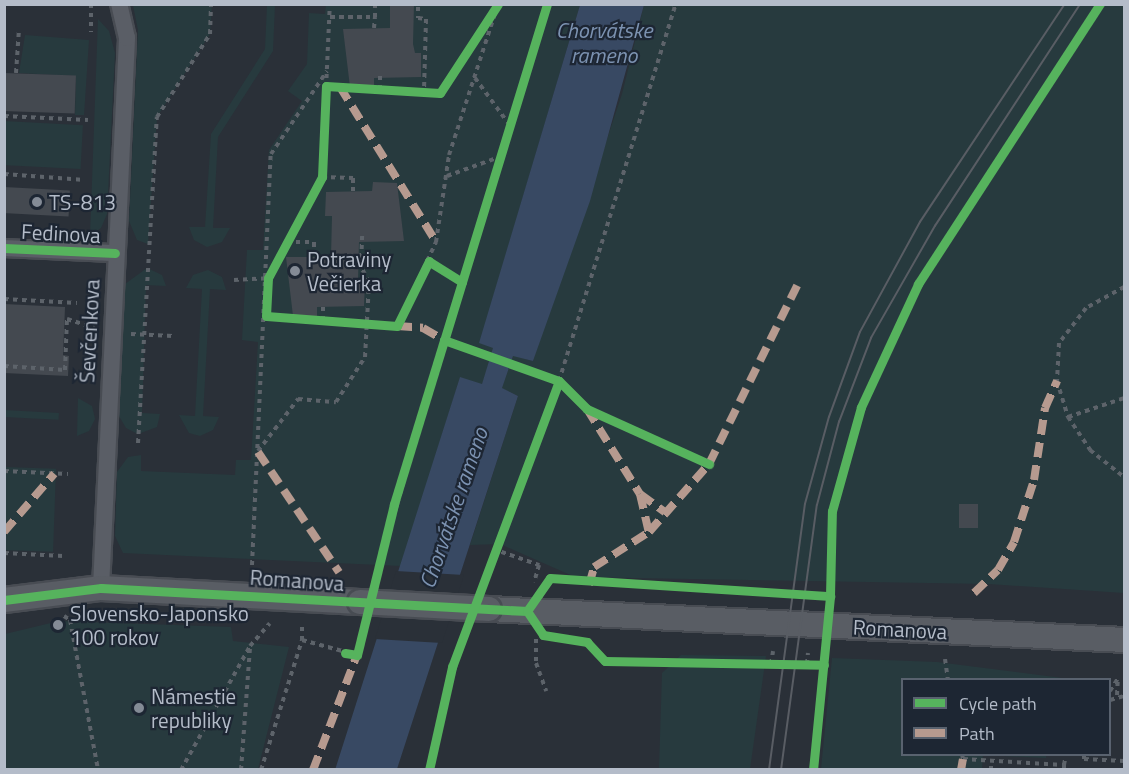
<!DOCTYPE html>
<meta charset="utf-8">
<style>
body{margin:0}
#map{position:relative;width:1129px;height:774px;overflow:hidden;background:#2a3038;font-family:"Titillium Web",sans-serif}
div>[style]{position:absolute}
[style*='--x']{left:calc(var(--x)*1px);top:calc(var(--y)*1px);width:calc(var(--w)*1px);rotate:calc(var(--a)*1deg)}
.green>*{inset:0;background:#273a3e;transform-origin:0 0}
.water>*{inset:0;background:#384963}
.pier>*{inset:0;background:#2a3038}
.building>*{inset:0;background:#444950;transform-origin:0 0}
.path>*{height:4px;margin-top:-2px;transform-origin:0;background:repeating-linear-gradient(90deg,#5d636a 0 4.5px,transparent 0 9px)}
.roads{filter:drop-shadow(2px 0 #484c53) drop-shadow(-2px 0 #484c53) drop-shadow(0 2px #484c53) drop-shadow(0 -2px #484c53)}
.street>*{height:16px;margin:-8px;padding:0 8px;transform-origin:8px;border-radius:8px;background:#5a5e66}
.secondary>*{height:24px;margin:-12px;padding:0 12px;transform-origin:12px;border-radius:12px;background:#595d64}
.tram>*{height:1.5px;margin:-0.75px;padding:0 0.75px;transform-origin:0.75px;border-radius:0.75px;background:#595d64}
.bridges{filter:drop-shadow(2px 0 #484c53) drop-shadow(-2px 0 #484c53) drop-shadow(0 2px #484c53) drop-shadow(0 -2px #484c53)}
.secondary-bridge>*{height:24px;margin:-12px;padding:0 12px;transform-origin:12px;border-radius:12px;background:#595d64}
.quiet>*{height:8px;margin-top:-4px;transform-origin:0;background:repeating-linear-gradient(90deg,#b69a8f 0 15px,transparent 0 23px)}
.cycleway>*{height:9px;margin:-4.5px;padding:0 4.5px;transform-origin:4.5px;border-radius:4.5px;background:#56b35d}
.dots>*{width:16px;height:16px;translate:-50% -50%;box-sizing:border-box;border:3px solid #1d2633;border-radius:50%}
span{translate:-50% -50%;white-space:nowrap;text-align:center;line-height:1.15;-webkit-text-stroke:4.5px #1d2633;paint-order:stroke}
.poi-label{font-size:21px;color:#b4bcc9}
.left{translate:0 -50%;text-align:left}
.street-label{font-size:21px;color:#b4bcc9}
.water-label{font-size:22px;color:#7c92b1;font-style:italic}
.frame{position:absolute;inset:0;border:6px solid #b4bcc9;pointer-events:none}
.legend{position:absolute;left:901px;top:678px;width:210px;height:78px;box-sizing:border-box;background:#1d2633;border:2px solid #59626f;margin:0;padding:8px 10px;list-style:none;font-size:18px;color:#b4bcc9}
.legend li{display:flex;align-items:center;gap:12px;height:30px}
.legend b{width:30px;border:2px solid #59626f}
</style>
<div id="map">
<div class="green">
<div style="clip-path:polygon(326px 4px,580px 5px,480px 342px,494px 348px,482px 385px,460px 378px,401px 566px,123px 553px,115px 536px,117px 472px,128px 457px,141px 455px,141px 471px,235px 475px,236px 460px,251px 460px,258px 342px,242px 340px,247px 250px,263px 250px,269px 150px,302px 101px,288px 91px,307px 64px,309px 13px,325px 14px)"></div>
<div style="clip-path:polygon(133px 5px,212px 5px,210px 34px,157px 117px,148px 244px,137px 240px,129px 221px,138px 30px)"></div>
<div style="clip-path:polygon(267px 5px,275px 5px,273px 51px,218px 137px,213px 228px,230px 228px,222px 242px,207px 247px,194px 240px,189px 227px,205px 227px,211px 134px,265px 49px)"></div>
<div style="clip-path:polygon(644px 5px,1124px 5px,1124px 593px,989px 584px,575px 577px,500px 544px,470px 545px,518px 396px,501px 388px,513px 355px,533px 361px,622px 94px)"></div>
<div style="clip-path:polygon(98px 19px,109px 31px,115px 53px,107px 214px,101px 228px,90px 236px)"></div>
<div style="clip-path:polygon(25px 35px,89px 40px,84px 115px,75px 115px,76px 76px,19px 73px)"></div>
<div style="left:4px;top:121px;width:79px;height:44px;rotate:3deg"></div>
<div style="clip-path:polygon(147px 268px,162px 275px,166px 286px,146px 285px,142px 413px,160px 414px,157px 427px,138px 434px,126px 428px,119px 416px,125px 284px)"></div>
<div style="clip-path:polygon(208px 270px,222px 277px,226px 290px,210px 289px,203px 416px,219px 417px,213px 430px,200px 436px,189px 433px,179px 415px,195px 416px,202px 289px,186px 288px,193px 275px)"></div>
<div style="clip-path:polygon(78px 398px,92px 406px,95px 419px,89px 431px,77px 436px)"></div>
<div style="left:4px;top:410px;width:55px;height:7px;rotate:3deg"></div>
<div style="left:4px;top:467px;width:52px;height:83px;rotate:2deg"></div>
<div style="clip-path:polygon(59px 621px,231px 627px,233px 641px,289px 647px,258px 769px,5px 769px,5px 634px)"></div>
<div style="clip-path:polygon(681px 655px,766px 656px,750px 769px,659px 769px,662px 673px)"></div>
<div style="clip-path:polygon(832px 658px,937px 662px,1070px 679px,902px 680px,902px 754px,1046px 754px,1046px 758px,983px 755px,982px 769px,821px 769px)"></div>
</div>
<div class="water">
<div style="clip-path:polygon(580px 5px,644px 5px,590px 201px,533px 361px,513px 356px,502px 388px,518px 396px,397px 769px,335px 770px,460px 377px,482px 384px,493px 348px,479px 343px)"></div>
</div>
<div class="pier">
<div style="clip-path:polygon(396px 571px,464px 575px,442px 643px,375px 639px)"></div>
</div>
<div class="building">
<div style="clip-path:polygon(390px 4px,414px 4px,413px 44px,415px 53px,421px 53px,421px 77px,374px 78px,374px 87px,350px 87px,343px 29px,390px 28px)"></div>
<div style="left:4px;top:73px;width:72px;height:38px;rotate:2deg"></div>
<div style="clip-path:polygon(373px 182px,397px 183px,404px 241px,359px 242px,358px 282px,365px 282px,364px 306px,317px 307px,317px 316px,293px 316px,286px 257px,331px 257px,332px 216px,325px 216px,326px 192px,372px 191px)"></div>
<div style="left:4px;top:187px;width:66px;height:26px;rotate:3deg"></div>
<div style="clip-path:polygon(4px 304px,65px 307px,63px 355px,69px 356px,68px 376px,4px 373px)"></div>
<div style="left:959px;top:504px;width:19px;height:24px"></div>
</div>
<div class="path">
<div style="--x:91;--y:4;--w:28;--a:90"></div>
<div style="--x:418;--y:7;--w:11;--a:90"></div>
<div style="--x:418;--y:18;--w:8;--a:7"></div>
<div style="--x:426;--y:19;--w:73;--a:91.6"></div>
<div style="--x:330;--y:17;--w:45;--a:0"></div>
<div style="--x:375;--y:17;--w:13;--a:-90"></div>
<div style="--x:374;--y:28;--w:11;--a:-85"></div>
<div style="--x:16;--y:73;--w:44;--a:-86.1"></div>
<div style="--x:475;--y:78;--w:61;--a:53.7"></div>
<div style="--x:326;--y:86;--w:114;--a:3.5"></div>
<div style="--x:440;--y:93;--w:98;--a:-56.6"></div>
<div style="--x:380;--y:89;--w:16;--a:-90"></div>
<div style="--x:4;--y:116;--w:84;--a:2.7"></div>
<div style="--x:4;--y:174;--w:81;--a:4.2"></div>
<div style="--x:447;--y:176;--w:59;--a:-20"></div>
<div style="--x:322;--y:177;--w:31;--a:2"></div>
<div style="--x:353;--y:178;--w:13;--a:90"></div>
<div style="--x:287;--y:242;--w:27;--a:0"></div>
<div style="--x:314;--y:242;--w:14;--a:90"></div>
<div style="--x:429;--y:261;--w:39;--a:32"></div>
<div style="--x:234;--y:280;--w:34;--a:-3"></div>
<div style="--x:268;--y:278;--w:115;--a:-61.9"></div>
<div style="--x:322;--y:177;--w:173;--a:-87.4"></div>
<div style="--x:1124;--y:287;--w:43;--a:151.1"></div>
<div style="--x:1086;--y:308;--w:44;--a:127.6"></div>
<div style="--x:1059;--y:343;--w:38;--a:93"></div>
<div style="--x:1057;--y:381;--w:38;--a:73"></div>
<div style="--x:1068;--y:417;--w:40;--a:56"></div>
<div style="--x:1090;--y:450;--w:43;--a:38.5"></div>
<div style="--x:4;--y:299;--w:73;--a:3.1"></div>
<div style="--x:266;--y:316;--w:131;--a:4.4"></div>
<div style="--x:397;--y:326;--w:93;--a:-65.1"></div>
<div style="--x:436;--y:242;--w:88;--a:-81.5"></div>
<div style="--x:449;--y:155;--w:159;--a:-72"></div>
<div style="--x:323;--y:320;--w:17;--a:-90"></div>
<div style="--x:131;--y:334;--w:42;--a:2.7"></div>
<div style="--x:4;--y:366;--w:61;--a:3.8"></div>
<div style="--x:65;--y:370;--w:51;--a:-87.8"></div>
<div style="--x:67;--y:319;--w:29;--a:18"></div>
<div style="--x:559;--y:381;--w:395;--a:-72.8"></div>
<div style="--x:1068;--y:417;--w:59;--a:-18.7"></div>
<div style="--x:138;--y:443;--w:327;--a:-86.7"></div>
<div style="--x:157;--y:117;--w:98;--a:-57.4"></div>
<div style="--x:210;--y:34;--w:30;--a:-88"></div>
<div style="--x:258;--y:451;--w:66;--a:-52.4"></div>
<div style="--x:298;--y:399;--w:38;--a:5"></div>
<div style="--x:336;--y:402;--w:54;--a:-57.2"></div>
<div style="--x:365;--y:357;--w:75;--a:-86.9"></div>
<div style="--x:369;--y:282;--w:17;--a:-118"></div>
<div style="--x:361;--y:267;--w:31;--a:-88"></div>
<div style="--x:4;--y:471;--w:64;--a:2.7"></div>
<div style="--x:493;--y:549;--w:49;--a:19.2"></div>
<div style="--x:539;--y:565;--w:18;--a:106"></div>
<div style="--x:4;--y:553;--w:59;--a:2.9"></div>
<div style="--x:252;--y:565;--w:411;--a:-87.4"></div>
<div style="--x:271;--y:154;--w:100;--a:-56"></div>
<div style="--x:375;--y:582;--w:252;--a:-74.1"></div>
<div style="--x:64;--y:616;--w:7;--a:34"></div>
<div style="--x:70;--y:620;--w:153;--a:79.4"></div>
<div style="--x:536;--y:639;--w:24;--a:90"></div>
<div style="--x:536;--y:663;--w:30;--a:70"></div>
<div style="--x:302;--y:640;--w:57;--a:15.3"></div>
<div style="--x:357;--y:655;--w:32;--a:-77"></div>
<div style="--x:945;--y:659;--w:21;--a:82"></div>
<div style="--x:771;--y:664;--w:13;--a:-81"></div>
<div style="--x:807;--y:664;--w:11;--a:-85"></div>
<div style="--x:1110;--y:691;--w:15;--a:-58"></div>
<div style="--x:1117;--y:695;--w:18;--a:-87"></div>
<div style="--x:1110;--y:700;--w:15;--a:-16"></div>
<div style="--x:962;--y:754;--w:5;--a:79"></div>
<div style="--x:963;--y:759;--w:101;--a:3.4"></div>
<div style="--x:1064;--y:765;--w:5;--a:90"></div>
<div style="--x:1084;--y:754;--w:5;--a:90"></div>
<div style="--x:1084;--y:759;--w:40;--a:2.9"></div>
<div style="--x:1064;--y:765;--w:11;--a:-80"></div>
<div style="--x:181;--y:770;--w:142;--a:-60.9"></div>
<div style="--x:250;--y:646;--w:30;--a:-49"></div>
<div style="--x:241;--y:770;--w:122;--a:-85.8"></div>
<div style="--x:261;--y:770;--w:136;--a:-72.5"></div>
<div style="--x:302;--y:640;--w:15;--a:-90"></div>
<div style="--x:991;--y:770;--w:9;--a:-90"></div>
</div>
<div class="roads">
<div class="street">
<div style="--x:4;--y:248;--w:111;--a:2.6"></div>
<div style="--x:101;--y:588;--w:551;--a:-87.29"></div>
<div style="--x:127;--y:38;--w:35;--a:-103"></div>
</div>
<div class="secondary">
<div style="--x:4;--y:600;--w:98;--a:-7.1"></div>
<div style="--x:101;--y:588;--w:259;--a:3.1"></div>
<div style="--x:489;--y:609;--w:636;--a:2.79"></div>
</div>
</div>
<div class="tram">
<div style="--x:769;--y:770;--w:268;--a:-82.3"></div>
<div style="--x:805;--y:504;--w:90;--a:-74.6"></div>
<div style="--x:829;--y:417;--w:90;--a:-70"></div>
<div style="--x:860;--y:332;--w:125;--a:-61.4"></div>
<div style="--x:920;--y:222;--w:262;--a:-56.4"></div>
<div style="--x:781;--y:770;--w:267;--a:-82.3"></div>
<div style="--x:817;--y:505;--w:86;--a:-75.2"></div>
<div style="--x:839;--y:422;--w:90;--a:-69.1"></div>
<div style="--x:871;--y:338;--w:129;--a:-60.3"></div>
<div style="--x:935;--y:226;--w:265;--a:-56.8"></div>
</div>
<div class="bridges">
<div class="secondary-bridge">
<div style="--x:360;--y:602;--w:129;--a:3.1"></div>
</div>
</div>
<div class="quiet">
<div style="--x:340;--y:87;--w:182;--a:58.2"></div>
<div style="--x:397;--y:326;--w:26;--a:4"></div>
<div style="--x:423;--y:328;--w:24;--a:30"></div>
<div style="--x:587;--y:409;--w:100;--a:58.1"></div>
<div style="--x:640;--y:494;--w:31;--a:36"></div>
<div style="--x:258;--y:452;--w:145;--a:56"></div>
<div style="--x:640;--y:494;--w:39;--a:77"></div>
<div style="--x:4;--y:532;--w:77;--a:-49.2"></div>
<div style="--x:589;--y:585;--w:19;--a:-74"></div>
<div style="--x:594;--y:567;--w:65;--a:-32.5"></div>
<div style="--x:649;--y:532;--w:91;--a:-48.6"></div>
<div style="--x:709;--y:464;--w:199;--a:-63.7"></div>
<div style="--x:974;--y:593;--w:33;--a:-44"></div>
<div style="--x:998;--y:570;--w:32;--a:-60"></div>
<div style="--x:1014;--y:542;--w:65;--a:-72.1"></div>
<div style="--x:1034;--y:480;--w:73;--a:-81.3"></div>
<div style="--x:1045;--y:408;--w:30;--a:-66"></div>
<div style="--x:313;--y:770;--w:123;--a:-69.1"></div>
<div style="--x:961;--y:770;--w:11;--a:-80"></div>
</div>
<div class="cycleway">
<div style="--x:547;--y:4;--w:351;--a:107"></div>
<div style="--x:444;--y:340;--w:122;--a:19.6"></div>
<div style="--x:559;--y:381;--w:40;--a:45"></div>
<div style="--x:587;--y:409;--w:134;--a:24.3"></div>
<div style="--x:4;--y:248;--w:111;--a:2.6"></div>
<div style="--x:462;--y:282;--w:39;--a:-148"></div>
<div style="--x:429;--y:261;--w:72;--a:116.2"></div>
<div style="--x:397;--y:326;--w:131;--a:-175.6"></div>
<div style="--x:266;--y:316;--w:38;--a:-87"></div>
<div style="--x:268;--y:278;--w:115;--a:-61.9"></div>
<div style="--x:322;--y:177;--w:91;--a:-87.5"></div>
<div style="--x:326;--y:86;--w:114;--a:3.5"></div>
<div style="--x:440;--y:93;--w:106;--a:-56.9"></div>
<div style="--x:4;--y:600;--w:98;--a:-7.1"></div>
<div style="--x:101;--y:588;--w:427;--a:3.1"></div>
<div style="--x:527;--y:611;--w:40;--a:-55.1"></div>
<div style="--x:550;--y:578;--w:281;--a:3.7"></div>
<div style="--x:527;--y:611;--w:29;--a:56"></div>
<div style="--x:543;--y:635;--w:45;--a:9"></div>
<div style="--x:587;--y:642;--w:26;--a:47"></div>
<div style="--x:605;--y:661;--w:219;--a:1"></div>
<div style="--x:345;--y:653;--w:12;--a:9"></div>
<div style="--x:357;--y:655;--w:155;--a:-76.2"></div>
<div style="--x:394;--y:504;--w:171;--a:-73"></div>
<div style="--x:429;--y:770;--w:106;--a:-77.4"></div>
<div style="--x:452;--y:667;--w:305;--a:-69.5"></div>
<div style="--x:813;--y:770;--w:175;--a:-84.4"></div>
<div style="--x:830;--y:596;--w:85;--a:-88.7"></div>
<div style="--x:832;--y:511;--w:108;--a:-74.4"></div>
<div style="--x:861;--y:407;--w:136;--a:-65.1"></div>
<div style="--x:918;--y:284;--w:334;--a:-57"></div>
</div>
<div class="dots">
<div style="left:37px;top:202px;background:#848b96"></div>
<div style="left:295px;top:271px;background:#848b96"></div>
<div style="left:58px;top:625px;background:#848b96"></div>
<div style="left:139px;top:708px;background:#848b96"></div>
</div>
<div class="poi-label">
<span class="left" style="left:49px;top:202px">TS-813</span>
<span class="left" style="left:307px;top:271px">Potraviny<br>Večierka</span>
<span class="left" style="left:70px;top:625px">Slovensko-Japonsko<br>100 rokov</span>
<span class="left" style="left:151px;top:708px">Námestie<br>republiky</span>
</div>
<div class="street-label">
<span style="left:61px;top:233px;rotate:3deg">Fedinova</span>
<span style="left:89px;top:331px;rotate:-87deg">Ševčenkova</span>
<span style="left:297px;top:580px;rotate:4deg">Romanova</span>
<span style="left:900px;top:629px;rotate:3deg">Romanova</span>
</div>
<div class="water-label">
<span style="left:604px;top:43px">Chorvátske<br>rameno</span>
<span style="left:454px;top:508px;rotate:-71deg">Chorvátske rameno</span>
</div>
<div class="frame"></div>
<ul class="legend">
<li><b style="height:8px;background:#56b35d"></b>Cycle path</li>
<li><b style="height:8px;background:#b69a8f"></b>Path</li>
</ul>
</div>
